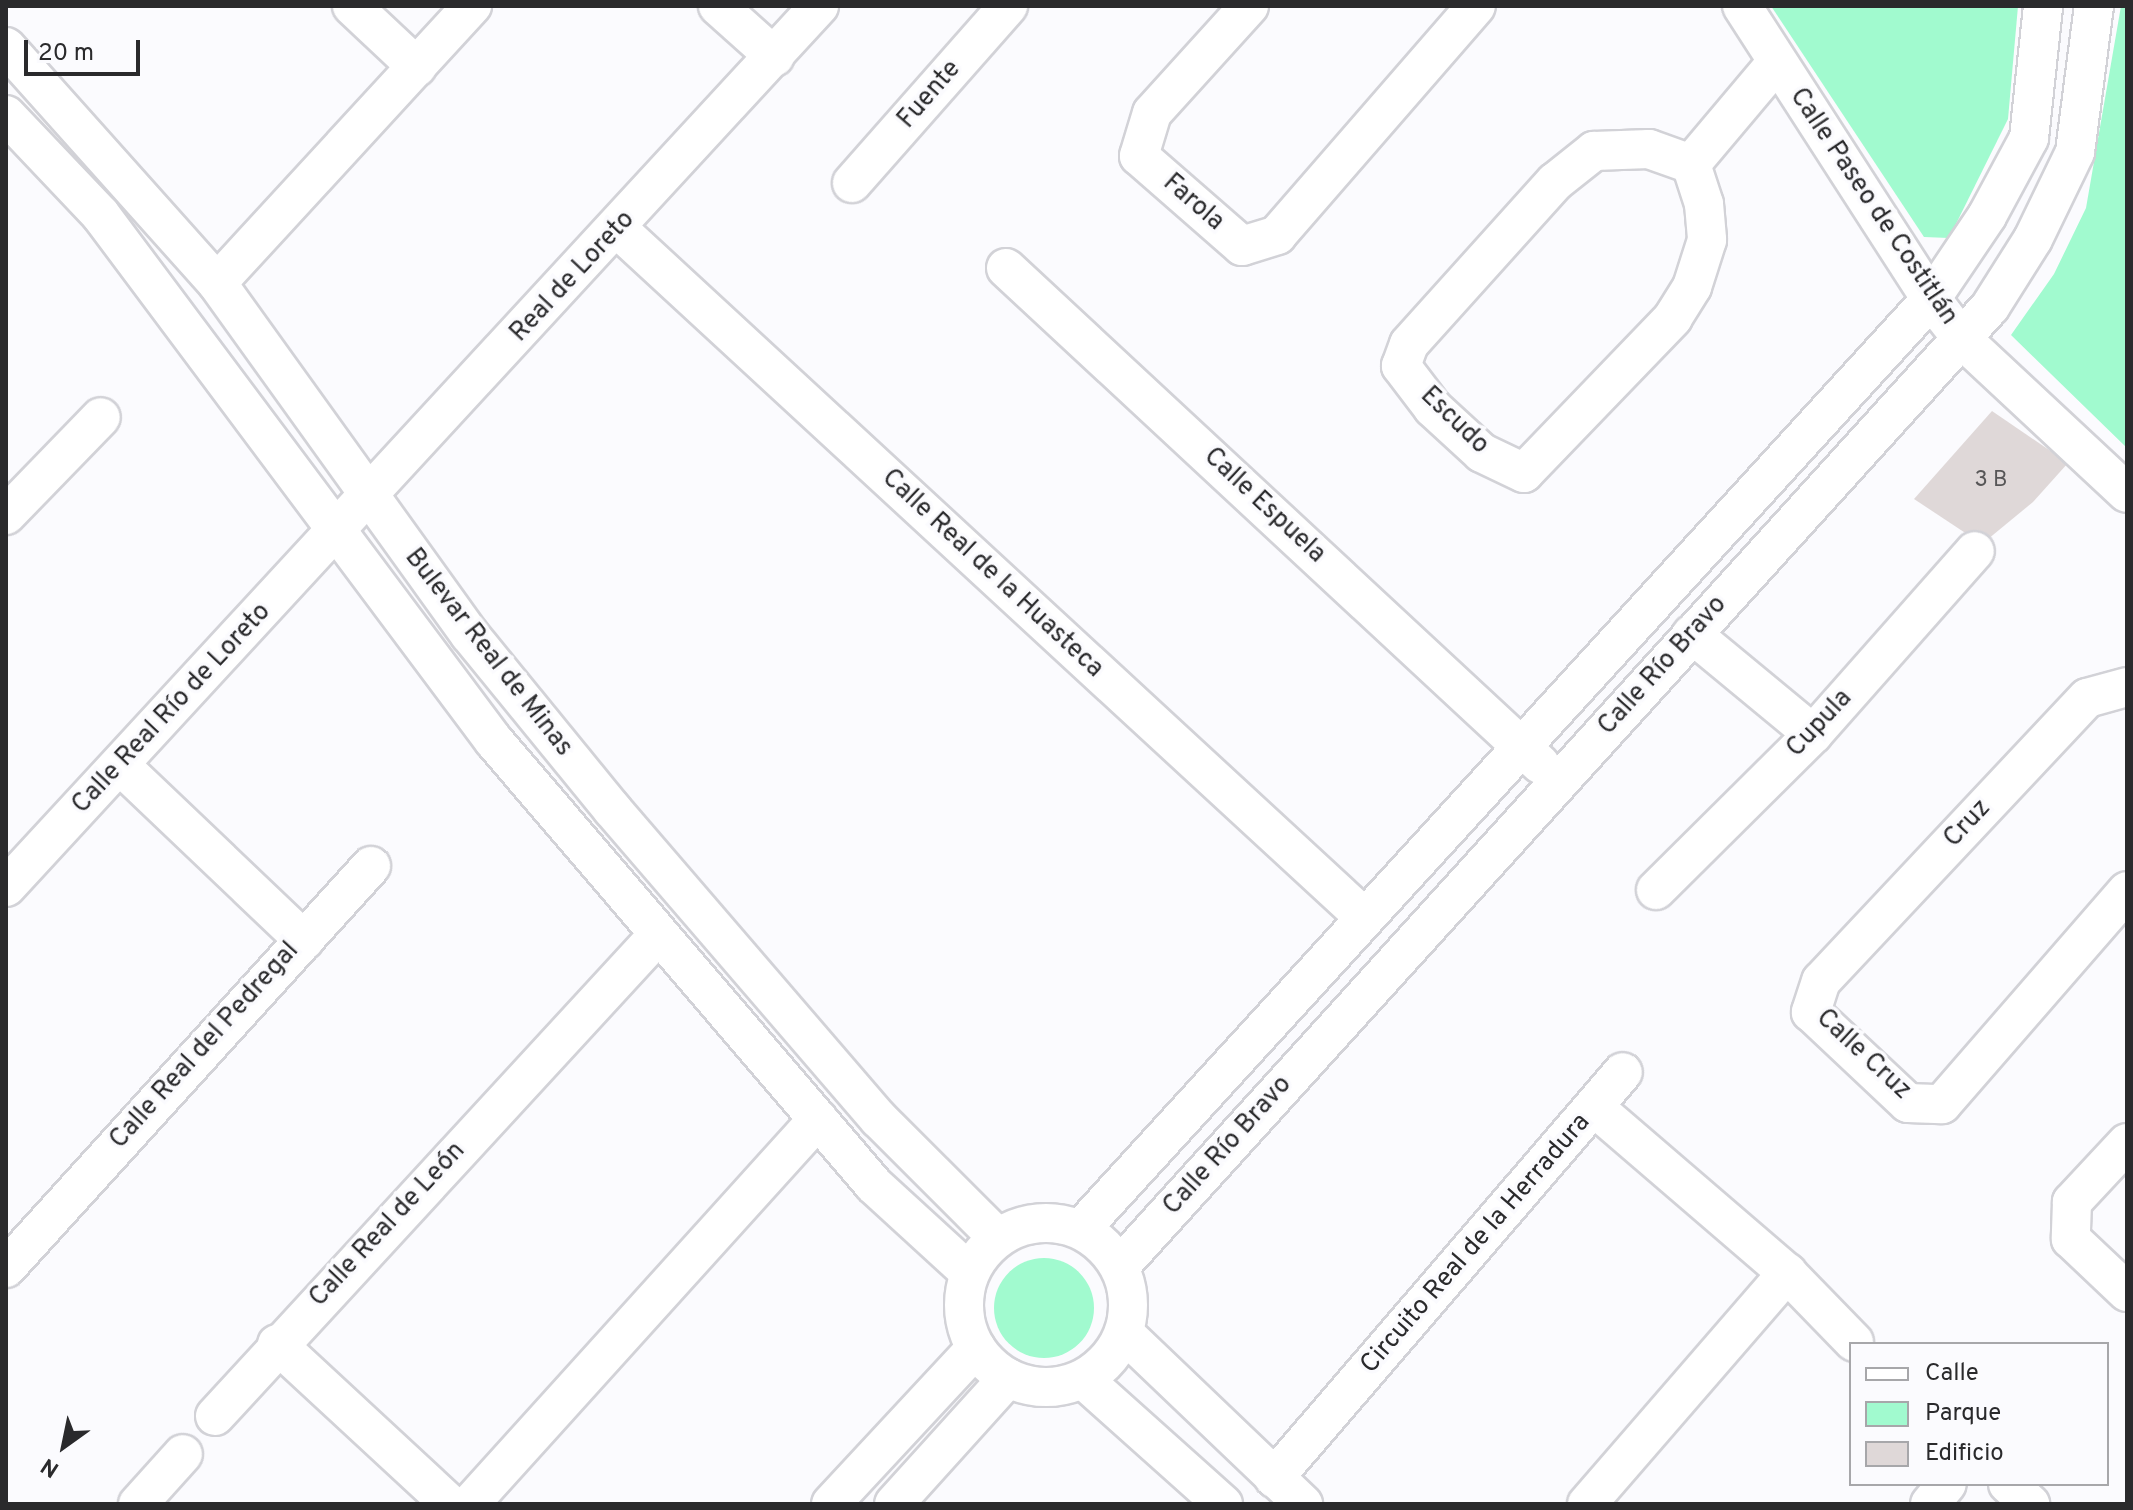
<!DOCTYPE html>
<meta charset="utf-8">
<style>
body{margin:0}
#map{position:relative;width:2133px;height:1510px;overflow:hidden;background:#fbfbfe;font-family:Overpass,sans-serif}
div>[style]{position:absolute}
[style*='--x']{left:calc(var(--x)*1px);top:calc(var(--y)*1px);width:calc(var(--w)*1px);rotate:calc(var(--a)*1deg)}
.green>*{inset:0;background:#a1facf}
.round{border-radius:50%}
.building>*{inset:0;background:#dfd8d8}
.roads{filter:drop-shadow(2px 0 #d2d2d7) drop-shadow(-2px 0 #d2d2d7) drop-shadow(0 2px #d2d2d7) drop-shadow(0 -2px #d2d2d7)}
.minor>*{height:38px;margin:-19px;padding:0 19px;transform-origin:19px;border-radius:19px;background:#fff}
.minor>.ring{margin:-19px;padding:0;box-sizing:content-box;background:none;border:38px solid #fff;border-radius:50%}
span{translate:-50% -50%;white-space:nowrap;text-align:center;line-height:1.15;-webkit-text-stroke:7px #fbfbfe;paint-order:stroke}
.number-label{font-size:22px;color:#575657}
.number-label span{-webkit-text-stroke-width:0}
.street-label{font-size:26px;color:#2a2a2c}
.frame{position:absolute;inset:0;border:8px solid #2a2a2c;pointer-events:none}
.legend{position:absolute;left:1849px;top:1342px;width:260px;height:144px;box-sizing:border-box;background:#fbfbfe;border:2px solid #a7a7aa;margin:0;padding:10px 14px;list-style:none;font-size:24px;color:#2a2a2c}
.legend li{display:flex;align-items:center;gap:16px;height:40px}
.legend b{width:40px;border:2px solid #a7a7aa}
.north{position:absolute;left:24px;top:1406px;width:80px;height:80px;-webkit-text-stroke:6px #fbfbfe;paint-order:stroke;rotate:213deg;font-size:22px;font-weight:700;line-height:32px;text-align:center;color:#2a2a2c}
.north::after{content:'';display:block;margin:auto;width:28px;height:36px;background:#2a2a2c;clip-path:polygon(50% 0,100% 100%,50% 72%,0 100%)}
.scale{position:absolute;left:24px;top:40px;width:116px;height:36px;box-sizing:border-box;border:4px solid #2a2a2c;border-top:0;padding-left:10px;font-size:24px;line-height:28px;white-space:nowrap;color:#2a2a2c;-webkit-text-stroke:6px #fbfbfe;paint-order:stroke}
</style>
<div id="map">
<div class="green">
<div style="clip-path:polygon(1771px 6px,2018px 6px,2008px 119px,1949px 238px,1924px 237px)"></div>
<div style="clip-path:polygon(2121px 6px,2127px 6px,2127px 448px,2011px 335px,2054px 274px,2086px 208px)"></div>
<div class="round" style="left:994px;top:1258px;width:100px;height:100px"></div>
</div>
<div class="building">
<div style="clip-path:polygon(1992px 411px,2068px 463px,2033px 502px,1982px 544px,1914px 499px)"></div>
</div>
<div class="roads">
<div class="minor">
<div style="--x:352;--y:6;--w:89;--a:43.2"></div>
<div style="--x:718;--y:6;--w:76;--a:41.8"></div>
<div style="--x:1249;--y:6;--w:144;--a:132.2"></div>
<div style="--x:1152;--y:113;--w:45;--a:106.8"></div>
<div style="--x:1139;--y:156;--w:137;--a:41.1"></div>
<div style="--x:1242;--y:246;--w:37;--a:-17"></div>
<div style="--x:1277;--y:235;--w:303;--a:-49"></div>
<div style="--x:1742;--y:6;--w:349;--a:57.2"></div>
<div style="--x:1931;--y:299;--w:52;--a:52"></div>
<div style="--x:1963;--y:340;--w:224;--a:43"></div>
<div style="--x:6;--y:47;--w:317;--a:48.2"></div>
<div style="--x:217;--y:283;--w:433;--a:54.3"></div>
<div style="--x:470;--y:635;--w:225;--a:50.8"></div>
<div style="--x:612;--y:809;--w:409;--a:49.3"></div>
<div style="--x:879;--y:1119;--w:167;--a:45"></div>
<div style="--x:6;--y:115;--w:137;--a:46.5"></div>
<div style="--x:100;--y:214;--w:658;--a:53.22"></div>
<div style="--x:494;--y:741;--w:584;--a:49.44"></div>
<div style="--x:874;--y:1185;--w:129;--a:42.5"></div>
<div style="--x:1649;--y:149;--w:45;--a:19.7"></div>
<div style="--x:1691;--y:164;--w:42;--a:72"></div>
<div style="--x:1704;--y:204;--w:36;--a:85"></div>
<div style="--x:1707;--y:240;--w:49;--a:107.7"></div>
<div style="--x:1692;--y:287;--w:36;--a:122"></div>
<div style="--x:1673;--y:318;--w:215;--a:133.9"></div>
<div style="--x:1524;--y:473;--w:47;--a:-154.5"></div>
<div style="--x:1482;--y:453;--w:67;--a:-137.4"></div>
<div style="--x:1433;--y:408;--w:53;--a:-127.3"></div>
<div style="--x:1401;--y:366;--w:23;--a:-70"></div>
<div style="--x:1409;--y:344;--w:218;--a:-48"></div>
<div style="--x:1555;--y:182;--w:50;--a:-38.5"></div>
<div style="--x:1594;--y:151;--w:55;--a:-2.1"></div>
<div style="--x:1691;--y:164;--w:132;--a:-49.9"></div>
<div style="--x:852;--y:183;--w:236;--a:-48.6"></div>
<div style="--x:618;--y:229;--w:1016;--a:42.69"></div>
<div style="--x:1006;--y:268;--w:729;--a:42.89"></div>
<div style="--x:217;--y:283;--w:377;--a:-47.4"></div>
<div style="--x:6;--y:515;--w:136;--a:-45.9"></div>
<div style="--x:1692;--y:634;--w:157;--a:39.6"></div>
<div style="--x:2127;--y:687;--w:41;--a:164.6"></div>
<div style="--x:2087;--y:698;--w:388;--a:133.2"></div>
<div style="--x:1821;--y:981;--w:33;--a:108"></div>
<div style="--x:1811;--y:1012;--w:133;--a:43.2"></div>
<div style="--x:1908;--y:1103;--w:34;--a:2"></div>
<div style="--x:1942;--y:1104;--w:282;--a:-49"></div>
<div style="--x:121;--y:766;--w:253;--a:43.6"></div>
<div style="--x:6;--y:887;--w:1199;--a:-47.3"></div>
<div style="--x:1656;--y:890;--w:221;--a:-44.8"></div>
<div style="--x:1813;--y:734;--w:244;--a:-48.5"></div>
<div style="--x:1594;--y:1107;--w:255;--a:40.7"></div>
<div style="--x:1787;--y:1273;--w:96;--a:45.8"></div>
<div style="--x:2127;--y:1143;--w:81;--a:133"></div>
<div style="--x:2072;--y:1202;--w:37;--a:92"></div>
<div style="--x:2071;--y:1239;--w:77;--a:43.4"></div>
<div class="ring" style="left:964px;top:1223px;width:126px;height:126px"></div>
<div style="--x:1081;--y:1229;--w:1260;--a:-47.57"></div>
<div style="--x:1931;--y:299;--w:100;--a:-56"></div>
<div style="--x:1987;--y:216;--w:89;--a:-61.7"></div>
<div style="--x:2029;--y:138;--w:133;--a:-83.9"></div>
<div style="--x:1120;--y:1266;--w:1295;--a:-47.79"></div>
<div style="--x:1990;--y:307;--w:80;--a:-57.7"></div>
<div style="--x:2033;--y:239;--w:97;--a:-64.2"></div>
<div style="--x:2075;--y:152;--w:147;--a:-82.6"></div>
<div style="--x:6;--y:1268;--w:543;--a:-47.76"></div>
<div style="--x:1124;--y:1333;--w:248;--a:43.7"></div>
<div style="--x:277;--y:1344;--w:236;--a:42.8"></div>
<div style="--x:1083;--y:1379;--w:188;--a:41.8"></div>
<div style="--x:215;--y:1416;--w:655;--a:-47.35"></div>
<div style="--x:1274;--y:1478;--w:535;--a:-49.32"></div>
<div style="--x:2008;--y:1484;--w:30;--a:42"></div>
<div style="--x:138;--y:1504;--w:67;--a:-48"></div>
<div style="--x:470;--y:1504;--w:519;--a:-47.89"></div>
<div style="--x:831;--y:1504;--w:213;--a:-47.1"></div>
<div style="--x:894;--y:1504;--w:170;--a:-47.9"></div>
<div style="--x:1587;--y:1504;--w:306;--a:-49.1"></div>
<div style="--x:1930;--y:1504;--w:26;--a:-50"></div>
</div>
</div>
<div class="number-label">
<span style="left:1991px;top:481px">3 B</span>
</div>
<div class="street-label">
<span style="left:930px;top:95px;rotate:-49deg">Fuente</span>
<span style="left:1193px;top:203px;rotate:41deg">Farola</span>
<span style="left:1873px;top:207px;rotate:56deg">Calle Paseo de Costitlán</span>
<span style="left:573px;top:277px;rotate:-47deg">Real de Loreto</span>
<span style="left:1454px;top:421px;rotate:44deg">Escudo</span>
<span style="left:1264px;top:506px;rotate:43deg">Calle Espuela</span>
<span style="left:992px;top:574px;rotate:43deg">Calle Real de la Huasteca</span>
<span style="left:488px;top:653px;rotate:52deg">Bulevar Real de Minas</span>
<span style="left:1663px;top:666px;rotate:-48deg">Calle Río Bravo</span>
<span style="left:172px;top:709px;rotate:-47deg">Calle Real Río de Loreto</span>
<span style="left:1820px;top:724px;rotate:-47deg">Cupula</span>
<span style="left:1968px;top:824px;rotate:-47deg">Cruz</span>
<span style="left:205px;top:1046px;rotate:-48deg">Calle Real del Pedregal</span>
<span style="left:1863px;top:1055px;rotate:43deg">Calle Cruz</span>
<span style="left:1228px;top:1146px;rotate:-48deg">Calle Río Bravo</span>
<span style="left:388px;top:1225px;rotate:-47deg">Calle Real de León</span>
<span style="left:1476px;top:1244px;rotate:-49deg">Circuito Real de la Herradura</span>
</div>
<div class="frame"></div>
<ul class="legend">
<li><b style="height:10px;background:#fff"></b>Calle</li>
<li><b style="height:22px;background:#a1facf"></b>Parque</li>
<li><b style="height:22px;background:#dfd8d8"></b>Edificio</li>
</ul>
<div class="north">N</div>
<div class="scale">20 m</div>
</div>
